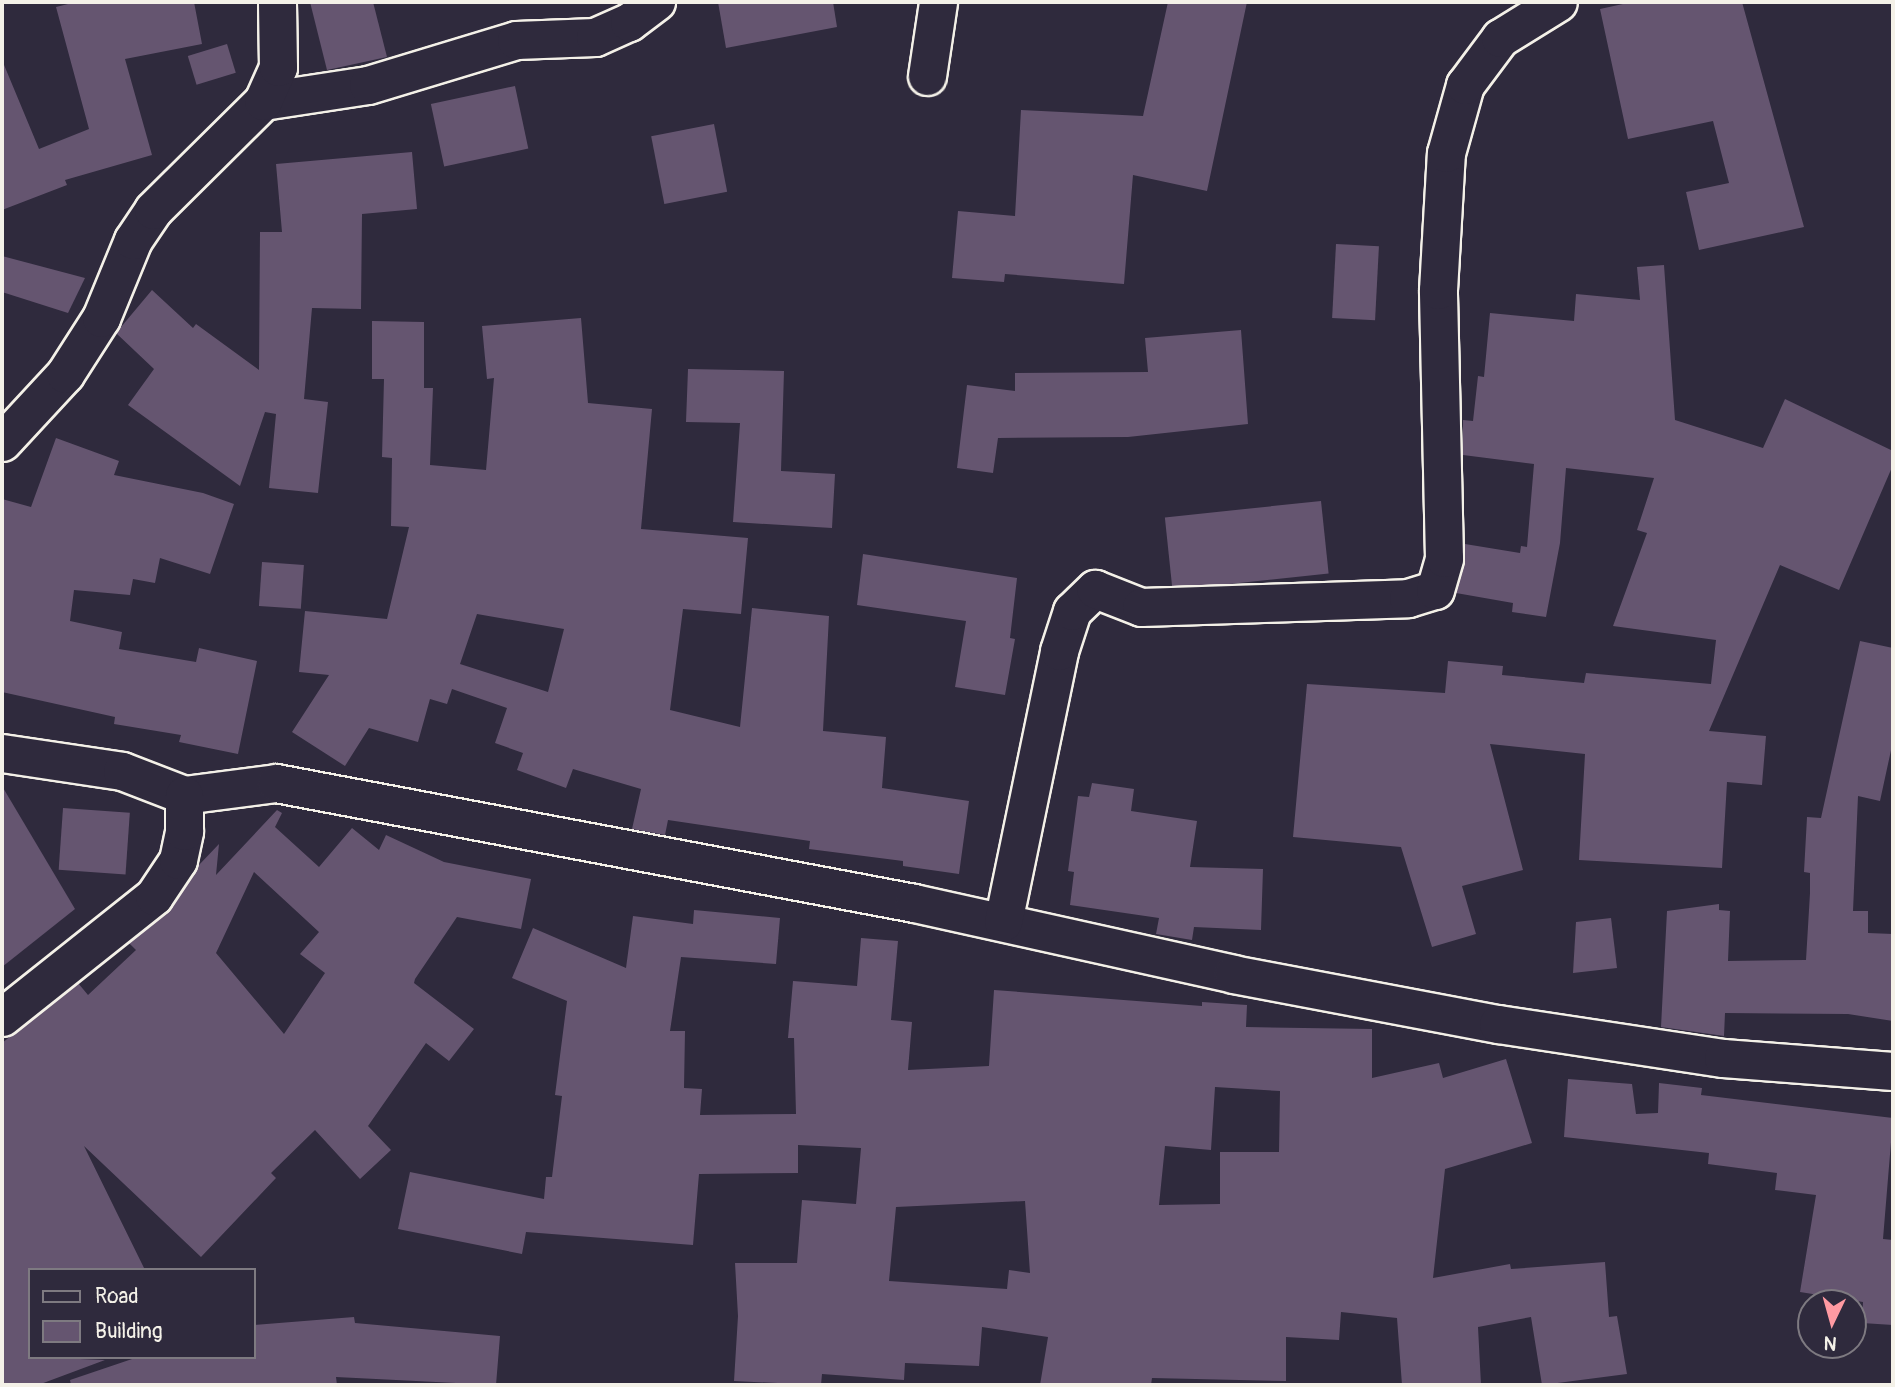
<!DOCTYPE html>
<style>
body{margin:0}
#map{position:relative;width:1895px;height:1387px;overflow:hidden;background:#2f2a3d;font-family:Pangolin,sans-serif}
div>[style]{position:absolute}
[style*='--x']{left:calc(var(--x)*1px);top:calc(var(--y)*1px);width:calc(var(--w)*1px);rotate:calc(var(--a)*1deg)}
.building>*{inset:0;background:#655570;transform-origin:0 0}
.roads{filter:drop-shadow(2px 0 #f4f1e8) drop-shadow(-2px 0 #f4f1e8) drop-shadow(0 2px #f4f1e8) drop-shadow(0 -2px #f4f1e8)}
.minor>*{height:37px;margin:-18.5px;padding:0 18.5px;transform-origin:18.5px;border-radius:18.5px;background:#2f2a3d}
span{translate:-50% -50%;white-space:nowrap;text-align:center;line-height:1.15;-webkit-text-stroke:5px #2f2a3d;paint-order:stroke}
.frame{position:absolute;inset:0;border:4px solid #f4f1e8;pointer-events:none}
.legend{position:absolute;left:28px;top:1268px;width:228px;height:91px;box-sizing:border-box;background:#2f2a3d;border:2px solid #7e7a81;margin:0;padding:9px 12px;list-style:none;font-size:21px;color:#f4f1e8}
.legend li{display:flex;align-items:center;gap:14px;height:35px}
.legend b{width:35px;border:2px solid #7e7a81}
.north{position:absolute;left:1797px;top:1289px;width:70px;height:70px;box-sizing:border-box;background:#2f2a3d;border:2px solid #7e7a81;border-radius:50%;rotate:185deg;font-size:19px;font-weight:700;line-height:28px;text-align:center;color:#f4f1e8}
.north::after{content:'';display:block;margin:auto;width:24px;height:32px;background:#ff9aa2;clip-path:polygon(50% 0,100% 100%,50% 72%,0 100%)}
</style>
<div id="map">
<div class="building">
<div style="clip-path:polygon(76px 2px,194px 2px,202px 44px,125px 59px,152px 155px,65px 180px,67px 185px,2px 210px,2px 60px,39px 149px,89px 129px,56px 7px)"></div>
<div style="clip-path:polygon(310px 2px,373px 2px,387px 57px,327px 70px)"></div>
<div style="clip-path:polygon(718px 2px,833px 2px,837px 27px,726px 48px)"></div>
<div style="clip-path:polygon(1168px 2px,1247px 2px,1207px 191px,1133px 175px,1124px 284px,1005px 274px,1004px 282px,952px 278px,958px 211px,1015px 216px,1021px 110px,1143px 116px)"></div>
<div style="clip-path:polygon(1632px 2px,1742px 2px,1804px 227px,1699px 250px,1686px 192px,1729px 183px,1713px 121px,1628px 139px,1600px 9px)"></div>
<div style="left:227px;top:44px;width:30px;height:41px;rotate:73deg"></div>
<div style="left:515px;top:86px;width:64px;height:86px;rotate:78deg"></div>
<div style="left:714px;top:124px;width:69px;height:64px;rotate:79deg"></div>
<div style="clip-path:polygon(412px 152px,417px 209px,362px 214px,361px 309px,312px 308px,304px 399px,328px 402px,318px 493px,269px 488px,276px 414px,265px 412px,240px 486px,128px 405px,154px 369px,116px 333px,152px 290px,193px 328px,196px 324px,259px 370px,260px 232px,282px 232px,276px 164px)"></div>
<div style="left:1336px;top:244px;width:43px;height:74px;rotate:3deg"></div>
<div style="clip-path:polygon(2px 256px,85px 278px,68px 313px,2px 292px)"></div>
<div style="clip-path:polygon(1664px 265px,1675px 420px,1763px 448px,1785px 399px,1893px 451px,1893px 465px,1839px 590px,1780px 565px,1709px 731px,1766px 736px,1762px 785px,1727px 782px,1722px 868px,1579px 860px,1585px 754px,1490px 744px,1523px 870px,1462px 886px,1476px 934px,1432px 947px,1401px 847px,1293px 837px,1307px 684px,1445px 693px,1448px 661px,1503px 666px,1502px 675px,1584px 683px,1586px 673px,1711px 684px,1716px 640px,1613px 626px,1647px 533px,1637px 530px,1654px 478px,1566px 468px,1560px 543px,1546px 617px,1512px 612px,1513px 603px,1456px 593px,1465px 544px,1520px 553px,1521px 546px,1527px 547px,1534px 464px,1463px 455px,1463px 420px,1473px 421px,1478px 376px,1484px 377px,1490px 313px,1574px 321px,1576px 294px,1640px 300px,1637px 267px)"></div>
<div style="clip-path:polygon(evenodd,581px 318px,588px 403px,652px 409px,641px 529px,748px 538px,741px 614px,683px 609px,670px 710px,740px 727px,752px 608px,829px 616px,823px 731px,886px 737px,882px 788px,969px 801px,959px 874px,903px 866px,903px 861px,809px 849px,810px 841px,668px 820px,665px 835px,632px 829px,641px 789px,573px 769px,566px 788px,517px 770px,523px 753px,495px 743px,507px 708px,452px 689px,447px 704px,430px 699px,418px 742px,369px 728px,345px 766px,292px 732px,329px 675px,299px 672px,305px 611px,387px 619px,409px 527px,391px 526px,392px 458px,382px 457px,384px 379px,372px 379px,372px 321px,424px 322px,424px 388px,433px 388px,430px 465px,486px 470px,494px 378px,487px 379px,482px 326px,581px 318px,477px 614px,564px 629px,548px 692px,460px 664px,477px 614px)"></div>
<div style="clip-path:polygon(1241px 330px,1248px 424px,1128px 437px,998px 438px,993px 473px,957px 468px,967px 385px,1015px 391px,1015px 373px,1148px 372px,1145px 338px)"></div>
<div style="clip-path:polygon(688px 369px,784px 371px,781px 471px,835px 474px,832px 528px,733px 522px,740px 423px,686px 422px)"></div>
<div style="clip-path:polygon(56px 438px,119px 461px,114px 475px,203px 493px,234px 504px,210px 574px,160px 558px,155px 583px,133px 579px,130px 595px,74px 590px,70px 621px,122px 632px,119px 649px,196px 662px,199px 648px,257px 661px,238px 754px,179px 742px,181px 735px,114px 724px,115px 717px,2px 692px,2px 499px,31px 507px)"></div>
<div style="left:1321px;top:501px;width:73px;height:157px;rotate:84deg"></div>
<div style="clip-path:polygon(863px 554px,1017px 578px,1010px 638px,1015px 639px,1005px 695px,955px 687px,966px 621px,857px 605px)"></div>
<div style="left:262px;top:562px;width:42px;height:44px;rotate:4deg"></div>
<div style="clip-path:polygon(1860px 641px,1893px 648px,1893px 741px,1880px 801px,1858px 796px,1853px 911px,1868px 911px,1868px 933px,1893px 934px,1893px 1021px,1848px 1014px,1725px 1013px,1724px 1036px,1661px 1027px,1667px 911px,1719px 904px,1719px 910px,1730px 911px,1728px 961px,1806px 960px,1810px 893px,1810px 873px,1804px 872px,1807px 817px,1821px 818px)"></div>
<div style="clip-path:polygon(1092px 783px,1134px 789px,1131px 811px,1197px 821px,1190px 867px,1263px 869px,1261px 930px,1194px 927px,1192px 940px,1156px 934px,1159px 918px,1070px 905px,1074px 872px,1068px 871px,1078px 796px,1089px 797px)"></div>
<div style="clip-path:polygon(2px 786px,75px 909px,2px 967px)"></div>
<div style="left:63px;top:808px;width:67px;height:62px;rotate:4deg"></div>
<div style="clip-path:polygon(evenodd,277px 810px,282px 813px,275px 827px,319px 867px,352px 828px,379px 850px,386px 835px,444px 862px,531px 879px,521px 929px,457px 917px,415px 979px,414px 983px,474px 1029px,449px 1061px,426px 1043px,368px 1126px,391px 1150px,360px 1179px,315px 1130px,271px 1173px,276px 1178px,201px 1257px,84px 1146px,145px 1270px,30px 1270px,30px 1357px,105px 1360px,38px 1385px,2px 1385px,2px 1043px,78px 983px,88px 995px,136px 950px,129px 943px,171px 908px,198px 866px,219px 844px,216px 875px,277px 810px,254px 872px,319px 932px,300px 954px,325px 973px,284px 1034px,216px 953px,254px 872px)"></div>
<div style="clip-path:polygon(evenodd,694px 910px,780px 918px,776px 964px,681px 957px,670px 1031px,685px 1031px,684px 1088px,702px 1089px,700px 1115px,796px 1114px,794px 1038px,788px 1038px,793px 981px,857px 986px,861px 938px,898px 941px,891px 1020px,912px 1022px,908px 1070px,989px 1066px,994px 990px,1202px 1006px,1202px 1002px,1247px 1005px,1246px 1027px,1372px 1029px,1372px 1078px,1439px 1063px,1443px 1078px,1506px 1059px,1532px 1143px,1445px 1169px,1433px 1278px,1510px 1264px,1511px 1269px,1605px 1262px,1609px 1317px,1617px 1316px,1627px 1374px,1542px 1385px,1531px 1317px,1478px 1327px,1481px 1385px,1402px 1385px,1397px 1318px,1341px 1312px,1339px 1340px,1286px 1337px,1286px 1381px,1152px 1378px,1151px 1385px,1040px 1385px,1048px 1337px,982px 1327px,979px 1366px,905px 1363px,904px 1380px,822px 1374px,821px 1385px,734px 1381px,738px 1316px,735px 1263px,797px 1263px,802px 1200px,856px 1204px,861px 1148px,798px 1145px,798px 1173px,699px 1174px,693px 1245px,526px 1232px,522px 1254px,398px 1229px,410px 1172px,544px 1199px,546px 1177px,552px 1177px,562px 1096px,555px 1095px,567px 1001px,512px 978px,533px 928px,626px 968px,633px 916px,693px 924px,694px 910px,1215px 1087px,1280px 1091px,1279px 1152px,1220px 1152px,1220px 1204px,1159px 1205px,1165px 1146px,1211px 1150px,1215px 1087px,694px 910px,1025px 1201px,1030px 1273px,1009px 1270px,1007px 1289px,889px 1281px,896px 1207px,1025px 1201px)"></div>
<div style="clip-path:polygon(1611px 918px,1617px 968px,1573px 973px,1576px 922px)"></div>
<div style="clip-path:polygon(1568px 1079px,1632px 1084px,1636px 1114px,1658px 1113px,1659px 1083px,1702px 1088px,1701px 1095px,1893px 1118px,1883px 1239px,1893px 1240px,1893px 1325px,1862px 1323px,1863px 1302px,1800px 1292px,1816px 1195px,1775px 1190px,1777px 1173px,1708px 1164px,1709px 1153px,1564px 1137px)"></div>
<div style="clip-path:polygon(354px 1317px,355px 1323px,500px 1336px,496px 1385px,336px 1377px,337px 1385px,71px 1385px,70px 1380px,138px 1357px,254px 1357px,254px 1325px)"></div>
</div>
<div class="roads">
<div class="minor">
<div style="--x:927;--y:76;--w:75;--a:-81.5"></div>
<div style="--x:263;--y:101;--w:106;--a:-8.7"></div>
<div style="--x:368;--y:85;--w:155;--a:-16.9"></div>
<div style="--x:516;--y:40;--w:79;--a:-2.2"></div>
<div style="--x:595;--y:37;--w:37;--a:-24"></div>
<div style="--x:629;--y:22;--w:34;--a:-37"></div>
<div style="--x:2;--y:442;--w:93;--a:-47.2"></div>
<div style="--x:65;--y:374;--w:67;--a:-57.3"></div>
<div style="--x:101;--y:318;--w:84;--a:-67.7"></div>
<div style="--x:133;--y:240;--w:36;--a:-56"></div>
<div style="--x:153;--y:210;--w:155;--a:-44.7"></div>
<div style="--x:263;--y:101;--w:37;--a:-66"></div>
<div style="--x:278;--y:67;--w:65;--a:-90.9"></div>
<div style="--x:2;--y:753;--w:121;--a:8.5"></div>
<div style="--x:122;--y:771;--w:66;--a:21.2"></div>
<div style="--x:184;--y:795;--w:93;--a:-7.4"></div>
<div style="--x:276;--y:783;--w:649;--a:10.65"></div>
<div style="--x:914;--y:903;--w:327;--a:12.5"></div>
<div style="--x:1233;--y:974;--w:270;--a:10.7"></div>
<div style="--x:1498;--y:1024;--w:228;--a:8.6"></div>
<div style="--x:1723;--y:1058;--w:170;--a:4.4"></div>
<div style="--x:1003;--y:922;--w:277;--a:-78.3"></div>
<div style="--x:1059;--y:651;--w:42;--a:-72"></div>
<div style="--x:1072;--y:611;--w:32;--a:-44"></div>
<div style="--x:1095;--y:589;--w:49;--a:21.4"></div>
<div style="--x:1141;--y:607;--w:267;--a:-1.9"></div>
<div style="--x:1408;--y:598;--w:28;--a:-17"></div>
<div style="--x:1435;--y:590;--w:33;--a:-74"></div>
<div style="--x:1444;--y:558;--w:268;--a:-91.3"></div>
<div style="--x:1438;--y:290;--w:137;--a:-86.7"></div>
<div style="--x:1446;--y:153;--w:71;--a:-74.4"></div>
<div style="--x:1465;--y:85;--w:59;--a:-53.3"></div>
<div style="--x:1500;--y:38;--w:68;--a:-31.8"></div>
<div style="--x:2;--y:1017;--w:194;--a:-38.5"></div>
<div style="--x:154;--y:896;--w:43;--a:-56.3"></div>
<div style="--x:178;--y:860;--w:30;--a:-78"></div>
<div style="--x:184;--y:831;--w:36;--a:-90"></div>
</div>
</div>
<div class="frame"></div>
<ul class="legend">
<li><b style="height:9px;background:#2f2a3d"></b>Road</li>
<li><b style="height:19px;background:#655570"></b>Building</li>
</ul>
<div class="north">N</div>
</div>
